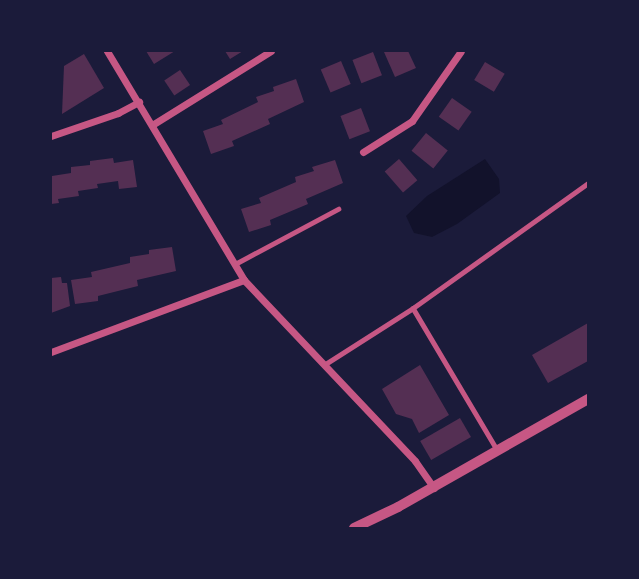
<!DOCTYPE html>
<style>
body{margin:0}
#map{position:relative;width:639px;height:579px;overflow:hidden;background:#1b1b3a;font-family:Montserrat,sans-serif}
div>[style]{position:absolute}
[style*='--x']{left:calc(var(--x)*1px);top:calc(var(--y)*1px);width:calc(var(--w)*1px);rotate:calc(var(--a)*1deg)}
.water>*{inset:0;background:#12122b}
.building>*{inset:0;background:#542f53;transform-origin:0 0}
.service>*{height:4.5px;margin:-2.25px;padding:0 2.25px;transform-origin:2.25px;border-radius:2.25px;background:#c65784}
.minor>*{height:7px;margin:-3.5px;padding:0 3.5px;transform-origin:3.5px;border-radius:3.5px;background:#c65784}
.tertiary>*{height:10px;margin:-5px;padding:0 5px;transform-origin:5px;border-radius:5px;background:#c65784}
span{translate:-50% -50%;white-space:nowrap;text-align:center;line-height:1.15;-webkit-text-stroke:7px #1b1b3a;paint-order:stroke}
.frame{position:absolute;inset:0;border:52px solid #1b1b3a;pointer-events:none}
</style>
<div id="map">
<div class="water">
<div style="clip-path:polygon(485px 159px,499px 179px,500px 193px,457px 224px,432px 237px,414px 233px,406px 216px,427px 196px)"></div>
</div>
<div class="building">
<div style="clip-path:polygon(146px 51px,175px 51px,154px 64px)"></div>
<div style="clip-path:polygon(225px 51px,243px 51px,230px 59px)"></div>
<div style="clip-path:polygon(386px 51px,408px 51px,416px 68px,395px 77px,384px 52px)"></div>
<div style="left:373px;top:52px;width:25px;height:22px;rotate:69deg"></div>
<div style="clip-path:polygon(84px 54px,104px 88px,62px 114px,64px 66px)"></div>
<div style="left:341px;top:61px;width:25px;height:22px;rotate:67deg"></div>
<div style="left:485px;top:62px;width:23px;height:21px;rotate:31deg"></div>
<div style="left:180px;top:70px;width:18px;height:19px;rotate:56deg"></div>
<div style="clip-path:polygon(296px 79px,304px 102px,268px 119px,270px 124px,232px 141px,234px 146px,211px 154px,203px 131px,223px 124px,221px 120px,258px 102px,256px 97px,274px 91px,273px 87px)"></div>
<div style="left:452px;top:98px;width:24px;height:23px;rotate:35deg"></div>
<div style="left:361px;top:108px;width:25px;height:22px;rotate:69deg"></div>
<div style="left:426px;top:133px;width:28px;height:23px;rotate:39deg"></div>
<div style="clip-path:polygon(113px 158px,114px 163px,133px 160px,137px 187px,119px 189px,118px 181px,97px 184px,98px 188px,78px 191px,79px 196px,58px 199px,59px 203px,51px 204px,52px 176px,71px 173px,71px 167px,90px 165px,90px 161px)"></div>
<div style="left:399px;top:159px;width:28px;height:19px;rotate:49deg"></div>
<div style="clip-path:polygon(335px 160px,343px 183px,306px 199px,308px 204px,270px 220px,271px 225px,249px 232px,241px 209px,261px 203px,259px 198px,296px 182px,295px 177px,314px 171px,312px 167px)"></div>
<div style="clip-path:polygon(172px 247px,176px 271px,137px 280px,138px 286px,98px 296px,98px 301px,75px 304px,71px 280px,92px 277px,91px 272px,130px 263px,130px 257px,149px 254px,149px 250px)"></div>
<div style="clip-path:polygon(61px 277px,62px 283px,67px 283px,70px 306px,51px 313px,51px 278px)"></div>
<div style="clip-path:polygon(588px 323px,588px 361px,548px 383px,532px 355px)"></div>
<div style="clip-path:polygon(420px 365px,449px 415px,419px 433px,412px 419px,396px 414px,382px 389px)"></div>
<div style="left:460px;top:418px;width:22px;height:46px;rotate:60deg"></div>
</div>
<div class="service">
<div style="--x:235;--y:264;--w:117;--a:-28.1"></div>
<div style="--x:413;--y:308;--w:163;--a:59.3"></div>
<div style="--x:324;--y:365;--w:106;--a:-32.6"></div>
<div style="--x:413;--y:308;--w:215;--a:-35.5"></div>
</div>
<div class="minor">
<div style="--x:107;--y:51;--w:267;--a:59.1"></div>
<div style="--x:244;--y:280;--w:249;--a:46.6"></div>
<div style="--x:415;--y:461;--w:33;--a:55"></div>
<div style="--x:152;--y:125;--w:140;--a:-31.9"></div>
<div style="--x:51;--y:136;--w:71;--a:-18.9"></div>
<div style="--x:118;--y:113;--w:24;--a:-28"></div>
<div style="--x:363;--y:152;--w:58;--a:-32.3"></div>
<div style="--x:412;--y:121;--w:85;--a:-55"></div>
<div style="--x:51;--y:352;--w:206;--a:-20.5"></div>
</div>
<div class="tertiary">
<div style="--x:354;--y:528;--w:49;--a:-25.5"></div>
<div style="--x:398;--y:507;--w:219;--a:-29.6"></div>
</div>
<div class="frame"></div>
</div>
